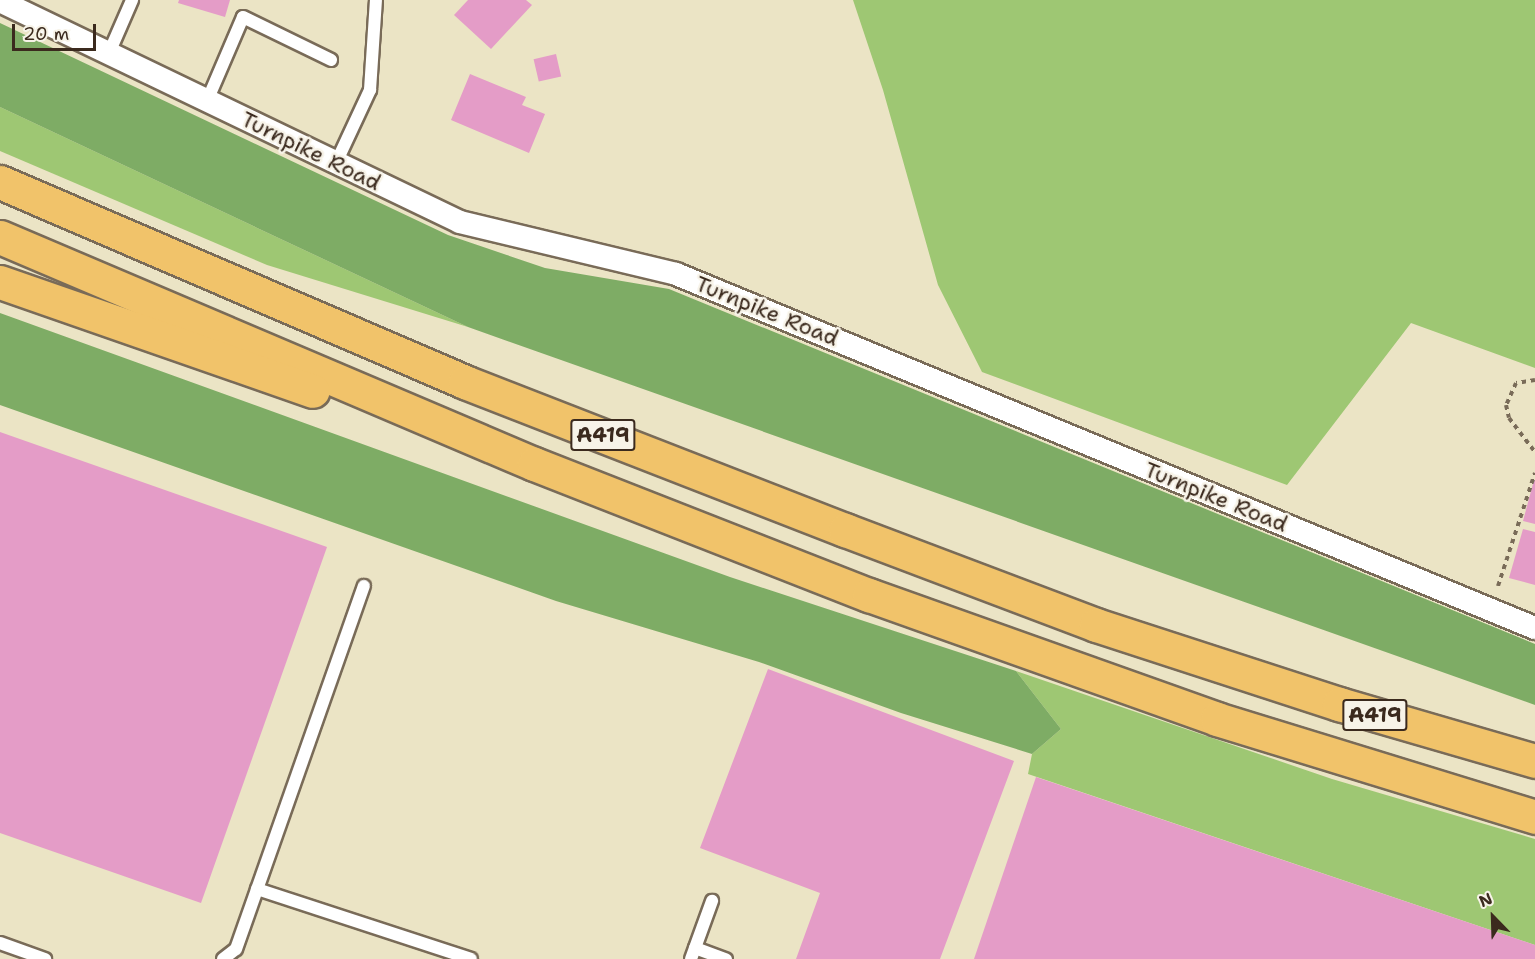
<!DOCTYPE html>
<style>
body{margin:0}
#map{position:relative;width:1535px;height:959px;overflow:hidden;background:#ebe4c5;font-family:"Shantell Sans",sans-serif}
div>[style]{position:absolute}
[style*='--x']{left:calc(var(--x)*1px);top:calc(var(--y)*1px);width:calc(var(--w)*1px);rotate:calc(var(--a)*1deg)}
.green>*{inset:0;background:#9ec773}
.forest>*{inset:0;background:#7eac65}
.building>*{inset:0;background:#e49cc7;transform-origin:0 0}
.path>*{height:4px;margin-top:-2px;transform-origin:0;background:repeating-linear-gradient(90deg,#796b58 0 4.5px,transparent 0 9px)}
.roads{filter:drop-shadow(2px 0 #796b58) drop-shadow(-2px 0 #796b58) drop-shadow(0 2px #796b58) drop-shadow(0 -2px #796b58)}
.service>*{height:12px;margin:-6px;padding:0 6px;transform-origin:6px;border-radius:6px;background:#fff}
.minor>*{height:22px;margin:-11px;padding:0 11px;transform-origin:11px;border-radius:11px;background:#fff}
.trunk>*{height:33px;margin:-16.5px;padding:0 16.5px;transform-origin:16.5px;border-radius:16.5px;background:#f1c36a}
span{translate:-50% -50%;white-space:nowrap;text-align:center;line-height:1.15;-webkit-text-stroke:5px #f7f3e8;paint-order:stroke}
.shield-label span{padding:2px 4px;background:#f7f3e8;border:2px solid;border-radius:4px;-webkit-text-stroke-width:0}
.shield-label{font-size:21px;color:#3b2a1e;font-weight:700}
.street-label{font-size:22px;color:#3b2a1e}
.north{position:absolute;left:1463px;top:887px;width:60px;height:60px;-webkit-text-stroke:4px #f7f3e8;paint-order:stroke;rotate:337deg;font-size:16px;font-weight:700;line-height:24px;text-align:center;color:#3b2a1e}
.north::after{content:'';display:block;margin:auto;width:21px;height:27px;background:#3b2a1e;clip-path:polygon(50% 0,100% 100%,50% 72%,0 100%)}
.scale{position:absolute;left:12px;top:24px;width:84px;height:27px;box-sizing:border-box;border:3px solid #3b2a1e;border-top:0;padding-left:8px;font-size:18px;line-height:21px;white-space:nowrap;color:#3b2a1e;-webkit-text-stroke:4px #f7f3e8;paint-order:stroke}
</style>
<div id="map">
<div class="green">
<div style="clip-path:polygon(853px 0,1535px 0,1535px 368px,1411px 323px,1287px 485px,982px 372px,938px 285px,883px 90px)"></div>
<div style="clip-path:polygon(0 107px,468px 327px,267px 265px,0 151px)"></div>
<div style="clip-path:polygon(1016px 671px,1332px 779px,1535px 839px,1535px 945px,1028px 774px,1032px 754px,1061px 729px)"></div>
</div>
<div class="forest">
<div style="clip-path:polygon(0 23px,448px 235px,545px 268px,669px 289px,1535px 644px,1535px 705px,468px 327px,0 107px)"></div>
<div style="clip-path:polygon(0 313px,730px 577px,1016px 671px,1061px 729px,1032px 754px,901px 713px,759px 662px,556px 601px,0 405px)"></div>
</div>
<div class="building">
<div style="clip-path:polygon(179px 0,230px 0,225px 17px,178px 3px)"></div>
<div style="clip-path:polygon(468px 0,526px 0,532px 5px,491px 49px,454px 15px)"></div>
<div style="left:556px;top:54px;width:23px;height:23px;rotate:77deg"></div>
<div style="clip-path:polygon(470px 74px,526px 97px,522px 105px,545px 114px,529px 153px,451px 120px)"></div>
<div style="clip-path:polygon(0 432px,327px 547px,201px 903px,0 833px)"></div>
<div style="clip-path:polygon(1534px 480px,1535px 480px,1535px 524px,1523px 521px)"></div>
<div style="clip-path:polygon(1523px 529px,1535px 532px,1535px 585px,1509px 578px)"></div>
<div style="clip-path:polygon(768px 669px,1014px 761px,940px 959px,796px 959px,820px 893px,700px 848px)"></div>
<div style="clip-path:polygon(1036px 777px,1535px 945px,1535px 959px,974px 959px)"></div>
</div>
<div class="path">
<div style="--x:1535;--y:380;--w:19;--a:171"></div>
<div style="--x:1516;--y:383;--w:24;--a:114"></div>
<div style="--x:1506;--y:405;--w:13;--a:77"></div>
<div style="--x:1509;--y:418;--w:43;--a:52.6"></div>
<div style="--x:1498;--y:586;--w:119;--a:-71.9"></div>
</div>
<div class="roads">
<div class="service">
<div style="--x:109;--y:53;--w:58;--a:-66.5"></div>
<div style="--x:207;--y:101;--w:91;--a:-66.8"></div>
<div style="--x:243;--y:17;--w:98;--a:26"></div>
<div style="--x:336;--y:163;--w:81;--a:-65"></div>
<div style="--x:370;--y:90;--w:90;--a:-86.2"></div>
<div style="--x:257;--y:889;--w:225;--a:18.1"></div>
<div style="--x:0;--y:943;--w:48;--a:19.6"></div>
<div style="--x:695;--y:948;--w:33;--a:20"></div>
<div style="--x:223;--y:959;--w:16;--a:-38"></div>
<div style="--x:236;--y:949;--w:385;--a:-70.6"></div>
<div style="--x:691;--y:959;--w:62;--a:-70.1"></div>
</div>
<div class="minor">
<div style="--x:0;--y:1;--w:510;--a:25.66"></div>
<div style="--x:460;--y:222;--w:222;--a:13.5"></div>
<div style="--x:676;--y:274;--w:929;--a:22.4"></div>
</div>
<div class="trunk">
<div style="--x:0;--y:182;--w:506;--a:23.27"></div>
<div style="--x:465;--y:382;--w:408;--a:21.3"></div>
<div style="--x:845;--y:530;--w:268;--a:20.7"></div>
<div style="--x:1096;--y:625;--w:256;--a:18"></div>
<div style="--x:1339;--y:704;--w:204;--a:16.2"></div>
<div style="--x:0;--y:237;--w:580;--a:23.03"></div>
<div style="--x:534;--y:464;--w:360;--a:21.4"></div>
<div style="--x:869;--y:595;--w:369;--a:19.6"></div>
<div style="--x:1217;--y:719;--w:333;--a:17.1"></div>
<div style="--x:0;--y:282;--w:331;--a:19.2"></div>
</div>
</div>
<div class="shield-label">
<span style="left:603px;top:435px">A419</span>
<span style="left:1375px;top:715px">A419</span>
</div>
<div class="street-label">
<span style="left:311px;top:151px;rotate:26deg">Turnpike Road</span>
<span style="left:767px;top:311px;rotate:22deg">Turnpike Road</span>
<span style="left:1216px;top:497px;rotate:22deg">Turnpike Road</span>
</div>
<div class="north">N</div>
<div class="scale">20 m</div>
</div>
